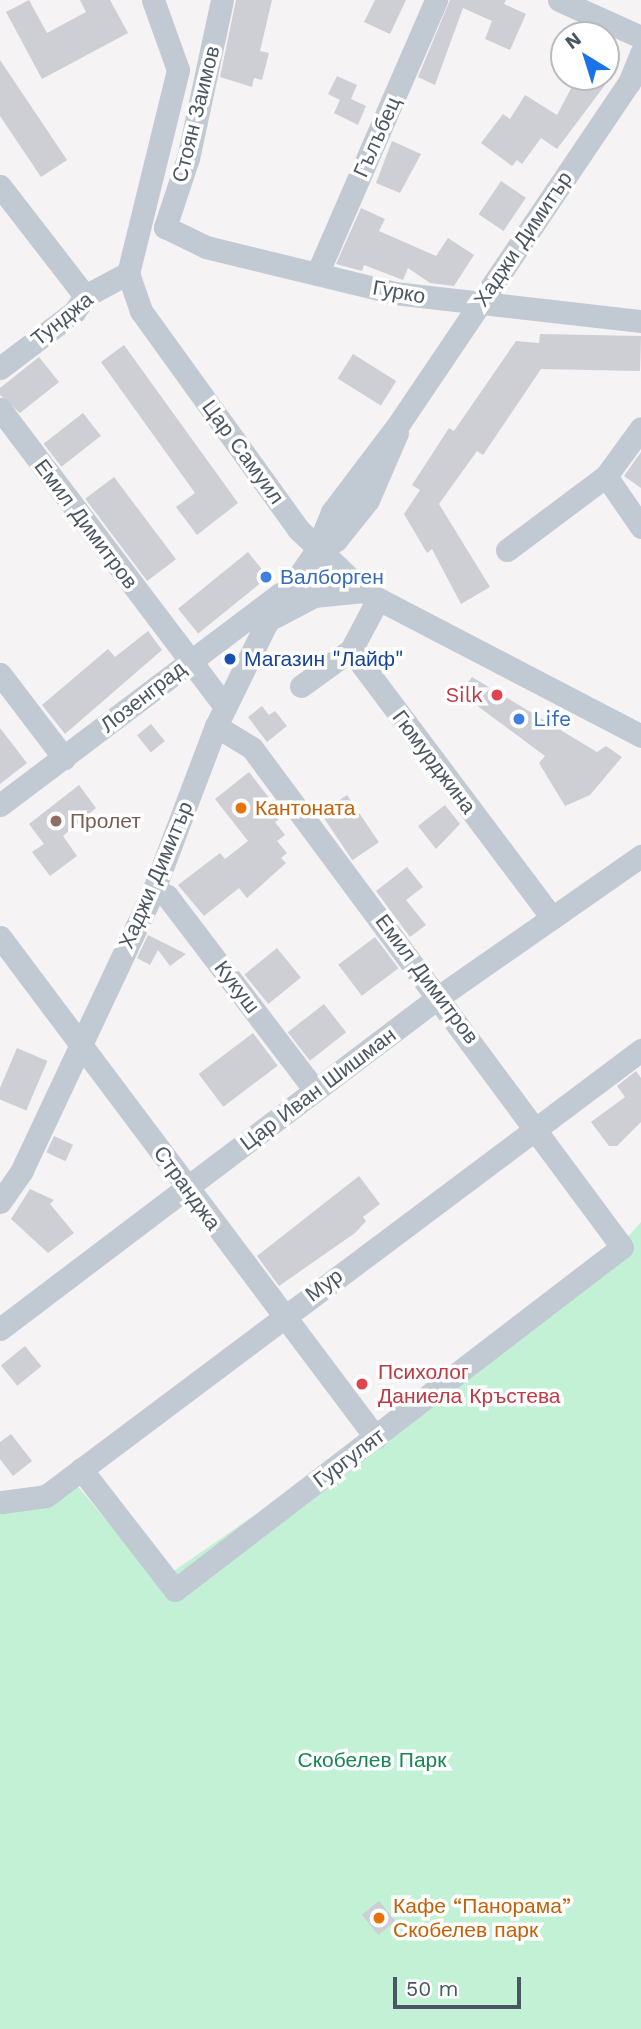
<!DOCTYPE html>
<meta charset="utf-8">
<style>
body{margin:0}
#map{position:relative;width:641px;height:2029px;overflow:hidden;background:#f5f3f3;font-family:"Work Sans",sans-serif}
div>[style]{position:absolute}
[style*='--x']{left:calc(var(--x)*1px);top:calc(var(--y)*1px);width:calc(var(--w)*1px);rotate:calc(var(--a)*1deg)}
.green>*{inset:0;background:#c3f1d5}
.building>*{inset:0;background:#cdcfd5;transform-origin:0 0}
.minor>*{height:23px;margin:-11.5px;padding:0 11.5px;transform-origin:11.5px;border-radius:11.5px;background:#c1cad2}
.dots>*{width:19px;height:19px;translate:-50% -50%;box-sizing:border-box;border:4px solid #fff;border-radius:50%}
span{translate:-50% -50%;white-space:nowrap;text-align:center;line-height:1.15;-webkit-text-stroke:7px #fff;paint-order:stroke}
.street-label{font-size:21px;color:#4a5661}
.shop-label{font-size:21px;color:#366cbe}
.left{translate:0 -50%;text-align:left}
.transit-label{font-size:21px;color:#164399}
.health-label{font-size:21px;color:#be3a42}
.right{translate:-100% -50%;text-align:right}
.food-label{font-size:21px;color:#c56008}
.education-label{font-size:21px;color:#785e54}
.park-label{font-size:21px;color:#17864f}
.north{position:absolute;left:550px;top:21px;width:70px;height:70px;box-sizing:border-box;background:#fff;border:2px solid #b7bbc0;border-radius:50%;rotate:322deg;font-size:19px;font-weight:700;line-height:28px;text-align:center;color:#4a5661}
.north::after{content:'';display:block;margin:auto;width:24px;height:32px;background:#1a73e8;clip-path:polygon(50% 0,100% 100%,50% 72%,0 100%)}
.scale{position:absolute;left:393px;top:1977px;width:128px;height:32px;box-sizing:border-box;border:4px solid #4a5661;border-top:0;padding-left:9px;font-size:21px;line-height:24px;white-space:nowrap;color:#4a5661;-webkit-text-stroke:5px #fff;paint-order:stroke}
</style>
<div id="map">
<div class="green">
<div style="clip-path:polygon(641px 1222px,641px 2029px,0 2029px,0 1497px,70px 1477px,158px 1582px,380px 1428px,618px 1248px)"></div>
</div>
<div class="building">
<div style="clip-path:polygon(29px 0,47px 33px,86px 12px,80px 0,110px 0,128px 33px,42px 79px,6px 12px)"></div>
<div style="clip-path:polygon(236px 0,272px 0,260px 51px,269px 53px,262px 80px,254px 78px,252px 87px,220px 77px)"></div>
<div style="clip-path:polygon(375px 0,406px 0,390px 34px,364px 22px)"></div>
<div style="clip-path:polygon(450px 0,506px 0,504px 4px,526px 14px,510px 50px,485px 39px,492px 21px,463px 8px,435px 85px,418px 77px)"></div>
<div style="clip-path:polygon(0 60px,67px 160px,41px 177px,0 116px)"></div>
<div style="clip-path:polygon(337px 76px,357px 85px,351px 99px,366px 106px,358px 125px,334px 113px,340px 100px,328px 94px)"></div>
<div style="clip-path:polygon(577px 77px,611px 77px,557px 149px,541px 138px,522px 164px,517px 160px,512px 166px,481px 143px,503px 114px,510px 119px,525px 95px,557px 115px)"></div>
<div style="clip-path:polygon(392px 141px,421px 154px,400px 193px,376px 183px)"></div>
<div style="left:501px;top:181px;width:30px;height:40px;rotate:34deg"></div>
<div style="clip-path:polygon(361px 208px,385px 219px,379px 231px,436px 256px,448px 238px,474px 255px,454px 286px,430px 283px,408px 268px,403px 280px,364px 265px,362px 271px,336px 264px)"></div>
<div style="clip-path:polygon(540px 334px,641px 336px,640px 371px,541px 369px,483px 455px,477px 451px,439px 504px,490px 587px,461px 604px,432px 549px,427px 553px,404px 514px,420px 490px,412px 485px,449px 428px,454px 431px,516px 341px,539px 343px)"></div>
<div style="clip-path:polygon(124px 345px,238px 503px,197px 535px,176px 507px,195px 493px,101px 362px)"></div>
<div style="left:353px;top:354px;width:51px;height:29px;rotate:32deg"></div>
<div style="clip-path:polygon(39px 357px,59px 382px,20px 413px,0 395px,0 388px)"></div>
<div style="left:83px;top:413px;width:29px;height:50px;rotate:52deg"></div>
<div style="clip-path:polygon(641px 452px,641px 488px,624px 476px)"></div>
<div style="left:114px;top:477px;width:103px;height:36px;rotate:53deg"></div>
<div style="left:248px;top:552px;width:32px;height:90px;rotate:51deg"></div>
<div style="clip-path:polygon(148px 631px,162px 650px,65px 734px,42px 705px,108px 649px,115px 657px)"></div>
<div style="clip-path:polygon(472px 677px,597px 752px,606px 746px,622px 757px,590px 795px,565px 806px,539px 763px,545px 756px,460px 693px)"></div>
<div style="clip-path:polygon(262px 706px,269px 715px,275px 711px,287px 726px,267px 742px,248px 717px)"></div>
<div style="left:151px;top:724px;width:22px;height:18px;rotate:51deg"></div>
<div style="clip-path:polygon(0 728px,27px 763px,0 784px)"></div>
<div style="clip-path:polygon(249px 772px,283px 816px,275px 822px,285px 835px,277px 841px,287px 853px,281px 858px,286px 863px,247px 898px,239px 888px,204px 916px,178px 885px,220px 853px,225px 859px,248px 841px,215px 799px)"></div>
<div style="clip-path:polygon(79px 785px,96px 808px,63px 836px,77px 856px,50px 876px,32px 852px,44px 844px,29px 824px)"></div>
<div style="left:347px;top:795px;width:57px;height:32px;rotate:56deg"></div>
<div style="clip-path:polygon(445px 805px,460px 824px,436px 849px,418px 826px)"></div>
<div style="clip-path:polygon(407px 867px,423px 887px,406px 900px,426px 925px,410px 937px,376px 891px)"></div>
<div style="clip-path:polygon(148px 935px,186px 954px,170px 966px,158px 950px,150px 965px,137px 958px)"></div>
<div style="left:375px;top:937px;width:39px;height:46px;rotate:53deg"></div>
<div style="left:277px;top:948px;width:38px;height:42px;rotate:51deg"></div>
<div style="left:324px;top:1004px;width:36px;height:46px;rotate:52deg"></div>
<div style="left:253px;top:1033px;width:41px;height:68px;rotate:53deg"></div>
<div style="left:17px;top:1048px;width:33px;height:54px;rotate:23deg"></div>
<div style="clip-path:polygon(636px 1071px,641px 1078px,641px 1122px,617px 1146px,609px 1146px,591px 1122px,625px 1097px,617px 1086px)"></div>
<div style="left:54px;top:1136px;width:21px;height:18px;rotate:25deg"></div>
<div style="clip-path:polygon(359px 1176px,380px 1204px,363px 1217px,366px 1221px,355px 1233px,279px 1286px,257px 1256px)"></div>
<div style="clip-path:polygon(30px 1189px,54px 1200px,50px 1204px,74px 1233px,48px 1253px,11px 1219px)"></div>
<div style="left:25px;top:1346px;width:26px;height:31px;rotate:51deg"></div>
<div style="clip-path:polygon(11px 1434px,32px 1461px,13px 1476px,0 1459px,0 1442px)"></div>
<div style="left:379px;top:1901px;width:26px;height:22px;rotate:51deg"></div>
</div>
<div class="minor">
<div style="--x:153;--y:0;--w:74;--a:70.3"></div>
<div style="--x:178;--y:70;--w:209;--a:103.8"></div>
<div style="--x:128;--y:273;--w:40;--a:71.1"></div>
<div style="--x:141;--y:311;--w:269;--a:54.2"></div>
<div style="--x:298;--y:529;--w:90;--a:43.6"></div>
<div style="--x:363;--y:591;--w:314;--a:27.5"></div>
<div style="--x:222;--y:0;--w:162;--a:102.1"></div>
<div style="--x:188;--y:158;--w:73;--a:108.4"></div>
<div style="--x:165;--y:227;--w:46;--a:26"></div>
<div style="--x:206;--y:247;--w:194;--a:13.7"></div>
<div style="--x:394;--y:293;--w:249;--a:6.5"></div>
<div style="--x:559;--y:0;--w:90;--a:24.3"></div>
<div style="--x:0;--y:186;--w:139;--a:52.3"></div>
<div style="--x:317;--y:274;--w:299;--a:-66.5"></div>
<div style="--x:0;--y:368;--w:93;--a:-37.1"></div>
<div style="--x:74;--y:312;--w:19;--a:-55"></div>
<div style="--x:85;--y:296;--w:49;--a:-28.1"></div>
<div style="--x:0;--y:409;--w:373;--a:52.9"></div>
<div style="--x:606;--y:476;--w:62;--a:55.5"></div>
<div style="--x:507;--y:550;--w:124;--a:-36.8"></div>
<div style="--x:606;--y:476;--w:59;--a:-53.9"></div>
<div style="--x:316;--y:551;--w:23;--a:-29"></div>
<div style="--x:336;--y:540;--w:51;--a:-51.3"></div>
<div style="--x:368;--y:500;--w:73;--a:-66.6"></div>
<div style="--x:377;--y:601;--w:55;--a:118"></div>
<div style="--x:351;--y:650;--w:335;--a:53.1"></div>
<div style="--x:274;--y:617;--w:45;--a:-27.7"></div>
<div style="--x:314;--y:596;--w:49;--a:-5.8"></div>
<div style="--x:0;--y:674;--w:106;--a:52.7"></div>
<div style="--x:301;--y:686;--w:62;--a:-35.8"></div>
<div style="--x:0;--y:805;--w:351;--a:-37"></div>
<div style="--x:154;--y:889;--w:15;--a:28"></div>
<div style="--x:167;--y:896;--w:244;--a:52.7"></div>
<div style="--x:0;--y:937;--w:626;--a:53.11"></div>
<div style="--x:0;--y:1202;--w:39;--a:-55"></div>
<div style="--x:22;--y:1170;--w:310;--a:-64.8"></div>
<div style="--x:154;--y:889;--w:174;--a:-69.2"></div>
<div style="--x:216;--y:726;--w:114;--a:-63.9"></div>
<div style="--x:266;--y:624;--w:88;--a:-55.6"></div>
<div style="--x:316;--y:551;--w:42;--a:-67.7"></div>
<div style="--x:332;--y:512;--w:113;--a:-52.9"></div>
<div style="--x:400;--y:422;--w:409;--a:-56"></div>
<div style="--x:629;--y:83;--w:32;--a:-68"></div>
<div style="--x:0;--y:1329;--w:552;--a:-37.12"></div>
<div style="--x:440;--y:996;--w:245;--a:-34.9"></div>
<div style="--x:81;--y:1469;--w:153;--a:52.2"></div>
<div style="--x:175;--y:1590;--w:563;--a:-37.5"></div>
<div style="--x:622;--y:1247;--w:621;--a:-126.56"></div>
<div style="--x:252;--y:748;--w:42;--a:-148.6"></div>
<div style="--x:2;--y:1502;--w:44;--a:-7.8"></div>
<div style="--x:46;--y:1496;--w:744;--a:-36.85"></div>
</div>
<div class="dots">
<div style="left:266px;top:577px;background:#3f7fe0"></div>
<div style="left:230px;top:659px;background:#1a4fb4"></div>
<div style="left:497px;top:695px;background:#e0444e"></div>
<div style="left:519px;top:719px;background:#3f7fe0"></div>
<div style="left:241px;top:808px;background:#e8710a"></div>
<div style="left:56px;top:821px;background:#8d6e63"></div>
<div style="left:362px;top:1384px;background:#e0444e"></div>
<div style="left:379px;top:1918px;background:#e8710a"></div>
</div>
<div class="street-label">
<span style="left:196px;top:114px;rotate:-76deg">Стоян Заимов</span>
<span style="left:377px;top:137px;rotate:-66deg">Гълъбец</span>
<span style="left:523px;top:239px;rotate:-56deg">Хаджи Димитър</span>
<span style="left:399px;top:292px;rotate:10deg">Гурко</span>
<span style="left:62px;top:319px;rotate:-39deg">Тунджа</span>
<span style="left:243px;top:452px;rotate:54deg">Цар Самуил</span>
<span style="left:86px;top:524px;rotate:53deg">Емил Димитров</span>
<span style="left:143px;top:697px;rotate:-38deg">Лозенград</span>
<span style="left:434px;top:762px;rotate:53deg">Гюмурджина</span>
<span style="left:156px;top:875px;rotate:-67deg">Хаджи Димитър</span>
<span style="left:427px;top:979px;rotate:53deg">Емил Димитров</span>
<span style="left:237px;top:987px;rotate:53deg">Кукуш</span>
<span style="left:318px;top:1089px;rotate:-37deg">Цар Иван Шишман</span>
<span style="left:187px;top:1188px;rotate:54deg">Странджа</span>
<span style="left:324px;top:1285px;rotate:-37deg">Мур</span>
<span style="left:349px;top:1458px;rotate:-37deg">Гургулят</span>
</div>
<div class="shop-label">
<span class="left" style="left:280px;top:577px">Валборген</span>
<span class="left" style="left:533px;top:719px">Life</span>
</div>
<div class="transit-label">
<span class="left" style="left:244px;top:659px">Магазин "Лайф"</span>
</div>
<div class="health-label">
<span class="right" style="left:483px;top:695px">Silk</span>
<span class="left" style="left:378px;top:1384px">Психолог<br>Даниела Кръстева</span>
</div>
<div class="food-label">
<span class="left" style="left:255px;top:808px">Кантоната</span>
<span class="left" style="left:393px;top:1918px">Кафе “Панорама”<br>Скобелев парк</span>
</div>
<div class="education-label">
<span class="left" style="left:70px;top:821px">Пролет</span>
</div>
<div class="park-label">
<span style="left:372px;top:1760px">Скобелев Парк</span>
</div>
<div class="north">N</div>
<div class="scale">50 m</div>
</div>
